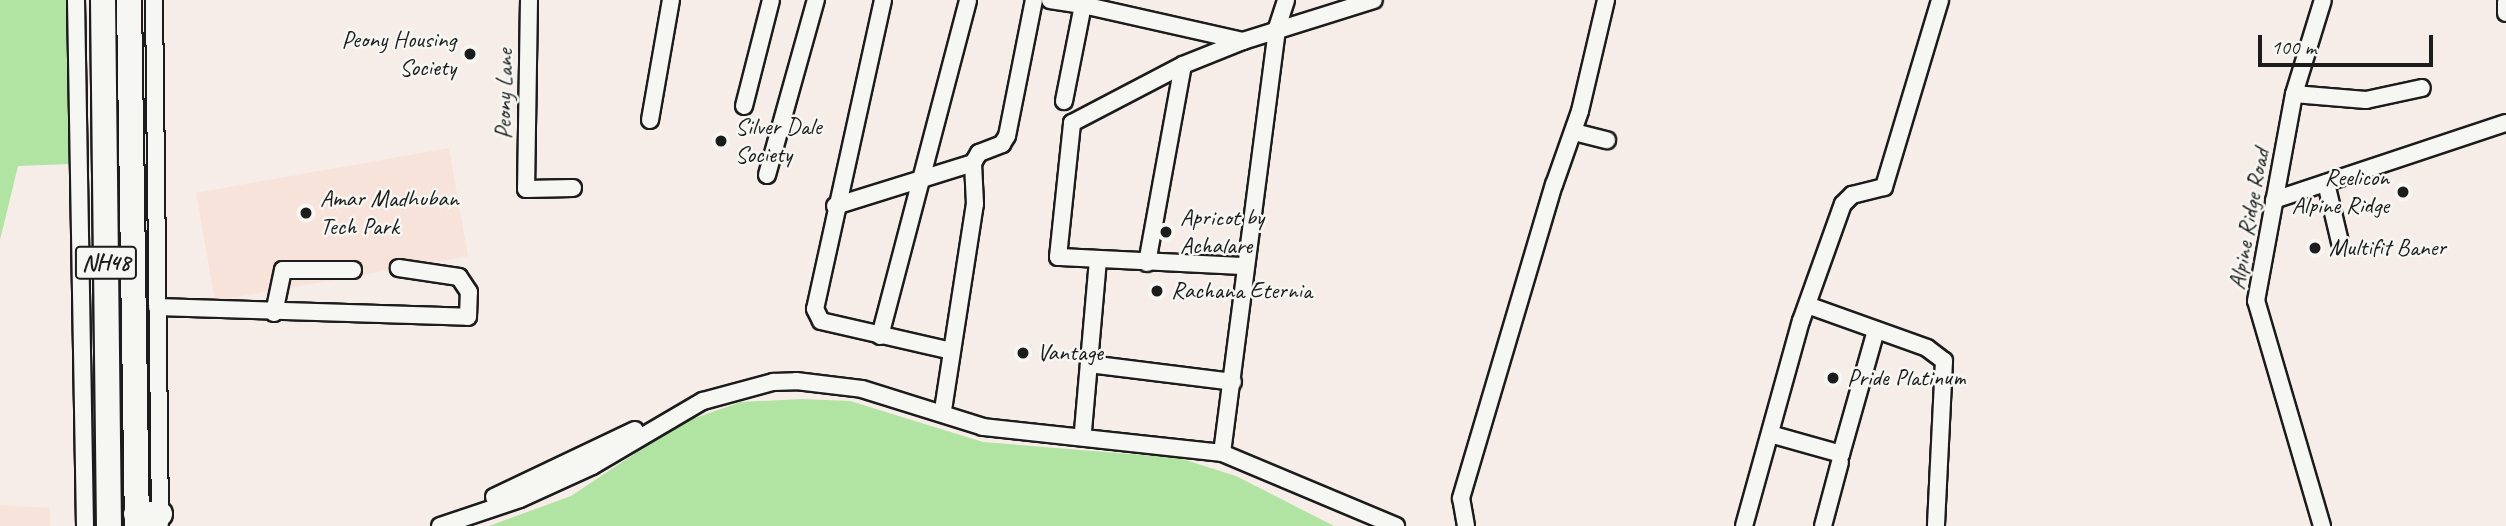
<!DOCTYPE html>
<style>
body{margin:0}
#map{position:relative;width:2506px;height:526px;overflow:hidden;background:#f7ede8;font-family:Caveat,sans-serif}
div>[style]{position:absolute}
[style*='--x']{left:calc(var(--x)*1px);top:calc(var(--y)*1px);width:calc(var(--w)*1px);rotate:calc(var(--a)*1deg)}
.built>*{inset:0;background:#f8e3db;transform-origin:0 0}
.green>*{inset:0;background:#b1e3a3}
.roads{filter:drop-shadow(2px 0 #1c1c1c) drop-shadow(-2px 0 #1c1c1c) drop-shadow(0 2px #1c1c1c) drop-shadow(0 -2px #1c1c1c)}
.minor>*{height:16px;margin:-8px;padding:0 8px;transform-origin:8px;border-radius:8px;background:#f6f6f2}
.highway>*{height:24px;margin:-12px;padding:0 12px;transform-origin:12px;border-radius:12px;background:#f6f6f2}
.dots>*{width:19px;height:19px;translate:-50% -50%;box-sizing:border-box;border:4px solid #f6f6f2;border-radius:50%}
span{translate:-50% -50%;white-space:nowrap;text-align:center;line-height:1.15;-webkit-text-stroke:5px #f6f6f2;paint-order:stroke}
.shield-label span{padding:2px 5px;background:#f6f6f2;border:2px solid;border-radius:5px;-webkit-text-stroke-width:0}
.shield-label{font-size:23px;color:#1c1c1c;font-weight:700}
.poi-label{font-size:24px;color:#1c1c1c}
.right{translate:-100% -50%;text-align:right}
.left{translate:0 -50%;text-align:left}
.street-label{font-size:24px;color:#1c1c1c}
.scale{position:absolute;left:2258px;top:35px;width:175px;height:32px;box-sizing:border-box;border:4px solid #1c1c1c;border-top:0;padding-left:9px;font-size:21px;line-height:24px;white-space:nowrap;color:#1c1c1c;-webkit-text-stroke:5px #f6f6f2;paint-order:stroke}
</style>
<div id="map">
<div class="built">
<div style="left:449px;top:148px;width:110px;height:257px;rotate:80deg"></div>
<div style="clip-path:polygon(0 505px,50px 508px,50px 526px,0 526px)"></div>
</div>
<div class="green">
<div style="clip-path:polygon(0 0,67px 0,69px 164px,18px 166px,0 240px)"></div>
<div style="clip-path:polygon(802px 399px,850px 401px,983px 442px,1179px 458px,1236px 476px,1334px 526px,489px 526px,571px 496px,681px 423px,741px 402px)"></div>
</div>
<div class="roads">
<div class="minor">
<div style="--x:76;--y:0;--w:526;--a:89.02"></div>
<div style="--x:154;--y:0;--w:523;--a:89.34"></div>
<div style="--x:529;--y:0;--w:189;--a:90.9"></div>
<div style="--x:526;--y:189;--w:47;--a:-1.2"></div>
<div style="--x:883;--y:0;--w:316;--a:102.4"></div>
<div style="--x:815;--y:309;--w:13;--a:63"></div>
<div style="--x:821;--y:321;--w:134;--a:12.9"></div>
<div style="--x:1050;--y:0;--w:33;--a:9"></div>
<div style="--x:1083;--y:5;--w:98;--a:101.2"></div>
<div style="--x:2506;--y:2;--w:11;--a:90"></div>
<div style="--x:1083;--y:5;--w:164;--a:12.7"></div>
<div style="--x:2294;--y:94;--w:72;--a:4.8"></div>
<div style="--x:2366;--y:100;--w:57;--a:-12.1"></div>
<div style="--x:744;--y:106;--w:109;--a:-75.7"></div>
<div style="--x:650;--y:120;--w:122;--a:-80.1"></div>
<div style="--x:1574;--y:132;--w:34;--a:14"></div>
<div style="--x:767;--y:175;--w:182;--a:-74.4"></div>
<div style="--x:2326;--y:183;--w:61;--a:76.7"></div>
<div style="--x:2274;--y:200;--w:244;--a:-18.4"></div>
<div style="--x:835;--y:206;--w:145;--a:-17.3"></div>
<div style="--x:1147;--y:263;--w:201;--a:-79.7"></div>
<div style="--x:1244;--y:266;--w:186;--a:-177.2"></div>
<div style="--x:1058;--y:257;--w:135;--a:-84"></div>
<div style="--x:1072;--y:123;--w:125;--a:-27.6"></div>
<div style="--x:1183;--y:65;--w:65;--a:-21.8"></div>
<div style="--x:1243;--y:41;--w:137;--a:-17.4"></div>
<div style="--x:1810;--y:306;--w:124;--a:19.7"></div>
<div style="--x:1927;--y:348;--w:21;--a:37"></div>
<div style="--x:1944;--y:361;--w:165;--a:92.8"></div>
<div style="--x:157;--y:307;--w:311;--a:1.8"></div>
<div style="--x:468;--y:317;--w:25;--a:-88"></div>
<div style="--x:469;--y:292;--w:18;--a:-124"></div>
<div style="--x:459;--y:277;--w:61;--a:-171.5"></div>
<div style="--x:274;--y:313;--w:44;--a:-78.2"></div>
<div style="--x:283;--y:270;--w:70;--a:0"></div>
<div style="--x:880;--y:336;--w:347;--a:-75.3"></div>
<div style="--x:1089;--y:364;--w:145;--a:7.1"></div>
<div style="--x:943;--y:410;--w:208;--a:-81.2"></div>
<div style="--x:975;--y:204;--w:41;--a:-92.8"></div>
<div style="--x:973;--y:163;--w:12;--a:-59"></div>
<div style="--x:979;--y:153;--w:25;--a:-21"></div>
<div style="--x:1002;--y:144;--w:9;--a:-58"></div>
<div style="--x:1007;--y:136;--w:139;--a:-78.8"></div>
<div style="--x:1083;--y:431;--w:171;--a:-85"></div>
<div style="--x:1770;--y:434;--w:74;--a:15.7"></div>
<div style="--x:1841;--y:454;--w:129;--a:-74.2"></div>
<div style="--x:1222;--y:453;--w:429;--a:-82.6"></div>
<div style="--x:1277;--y:28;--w:29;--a:-72"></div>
<div style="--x:494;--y:497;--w:156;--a:-25.4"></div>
<div style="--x:440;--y:526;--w:84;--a:-18.6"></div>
<div style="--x:520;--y:499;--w:79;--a:-24.6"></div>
<div style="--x:592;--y:466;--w:129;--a:-30.4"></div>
<div style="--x:703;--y:401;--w:73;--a:-15.2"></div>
<div style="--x:773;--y:382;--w:23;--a:-2"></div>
<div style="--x:796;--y:381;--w:66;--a:6.9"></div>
<div style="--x:862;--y:389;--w:127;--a:17.4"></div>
<div style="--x:983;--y:427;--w:240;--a:6.2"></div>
<div style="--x:1222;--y:453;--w:189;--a:22.8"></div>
<div style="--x:1466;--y:526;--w:28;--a:-100"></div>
<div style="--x:1461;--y:498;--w:327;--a:-73.5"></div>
<div style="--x:1554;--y:185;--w:78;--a:-70.6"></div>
<div style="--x:1580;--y:111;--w:114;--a:-76.8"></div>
<div style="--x:1744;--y:526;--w:213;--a:-74.5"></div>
<div style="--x:1801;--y:321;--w:124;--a:-70.3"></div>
<div style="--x:1843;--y:204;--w:13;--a:-45"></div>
<div style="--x:1852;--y:195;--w:33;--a:-14"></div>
<div style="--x:1884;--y:187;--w:195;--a:-73.3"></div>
<div style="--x:1823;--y:526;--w:66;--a:-75.1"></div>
<div style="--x:2322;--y:526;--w:234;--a:-106.3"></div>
<div style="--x:2256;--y:301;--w:210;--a:-79.6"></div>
<div style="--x:2294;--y:94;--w:98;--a:-72.9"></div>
</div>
<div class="highway">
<div style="--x:103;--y:0;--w:526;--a:89.35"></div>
<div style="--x:129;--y:0;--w:526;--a:89.13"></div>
<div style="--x:136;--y:514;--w:24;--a:0"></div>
</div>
</div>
<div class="dots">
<div style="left:470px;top:54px;background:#1c1c1c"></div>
<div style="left:721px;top:141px;background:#1c1c1c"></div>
<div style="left:2403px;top:192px;background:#1c1c1c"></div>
<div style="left:306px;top:213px;background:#1c1c1c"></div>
<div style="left:1166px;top:232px;background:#1c1c1c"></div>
<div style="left:2315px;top:248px;background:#1c1c1c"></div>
<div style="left:1157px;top:291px;background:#1c1c1c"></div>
<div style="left:1023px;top:353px;background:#1c1c1c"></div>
<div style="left:1833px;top:378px;background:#1c1c1c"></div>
</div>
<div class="shield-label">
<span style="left:106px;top:263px">NH48</span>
</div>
<div class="poi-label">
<span class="right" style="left:456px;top:54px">Peony Housing<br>Society</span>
<span class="left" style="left:735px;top:141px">Silver Dale<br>Society</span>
<span class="right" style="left:2389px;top:192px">Reelicon<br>Alpine Ridge</span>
<span class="left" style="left:320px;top:213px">Amar Madhuban<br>Tech Park</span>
<span class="left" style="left:1180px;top:232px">Apricot by<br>Achalare</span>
<span class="left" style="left:2329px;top:248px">Multifit Baner</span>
<span class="left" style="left:1171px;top:291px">Rachana Eternia</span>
<span class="left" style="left:1037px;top:353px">Vantage</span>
<span class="left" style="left:1847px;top:378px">Pride Platinum</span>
</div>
<div class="street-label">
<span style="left:504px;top:94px;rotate:-89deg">Peony Lane</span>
<span style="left:2249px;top:219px;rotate:-80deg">Alpine Ridge Road</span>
</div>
<div class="scale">100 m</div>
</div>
